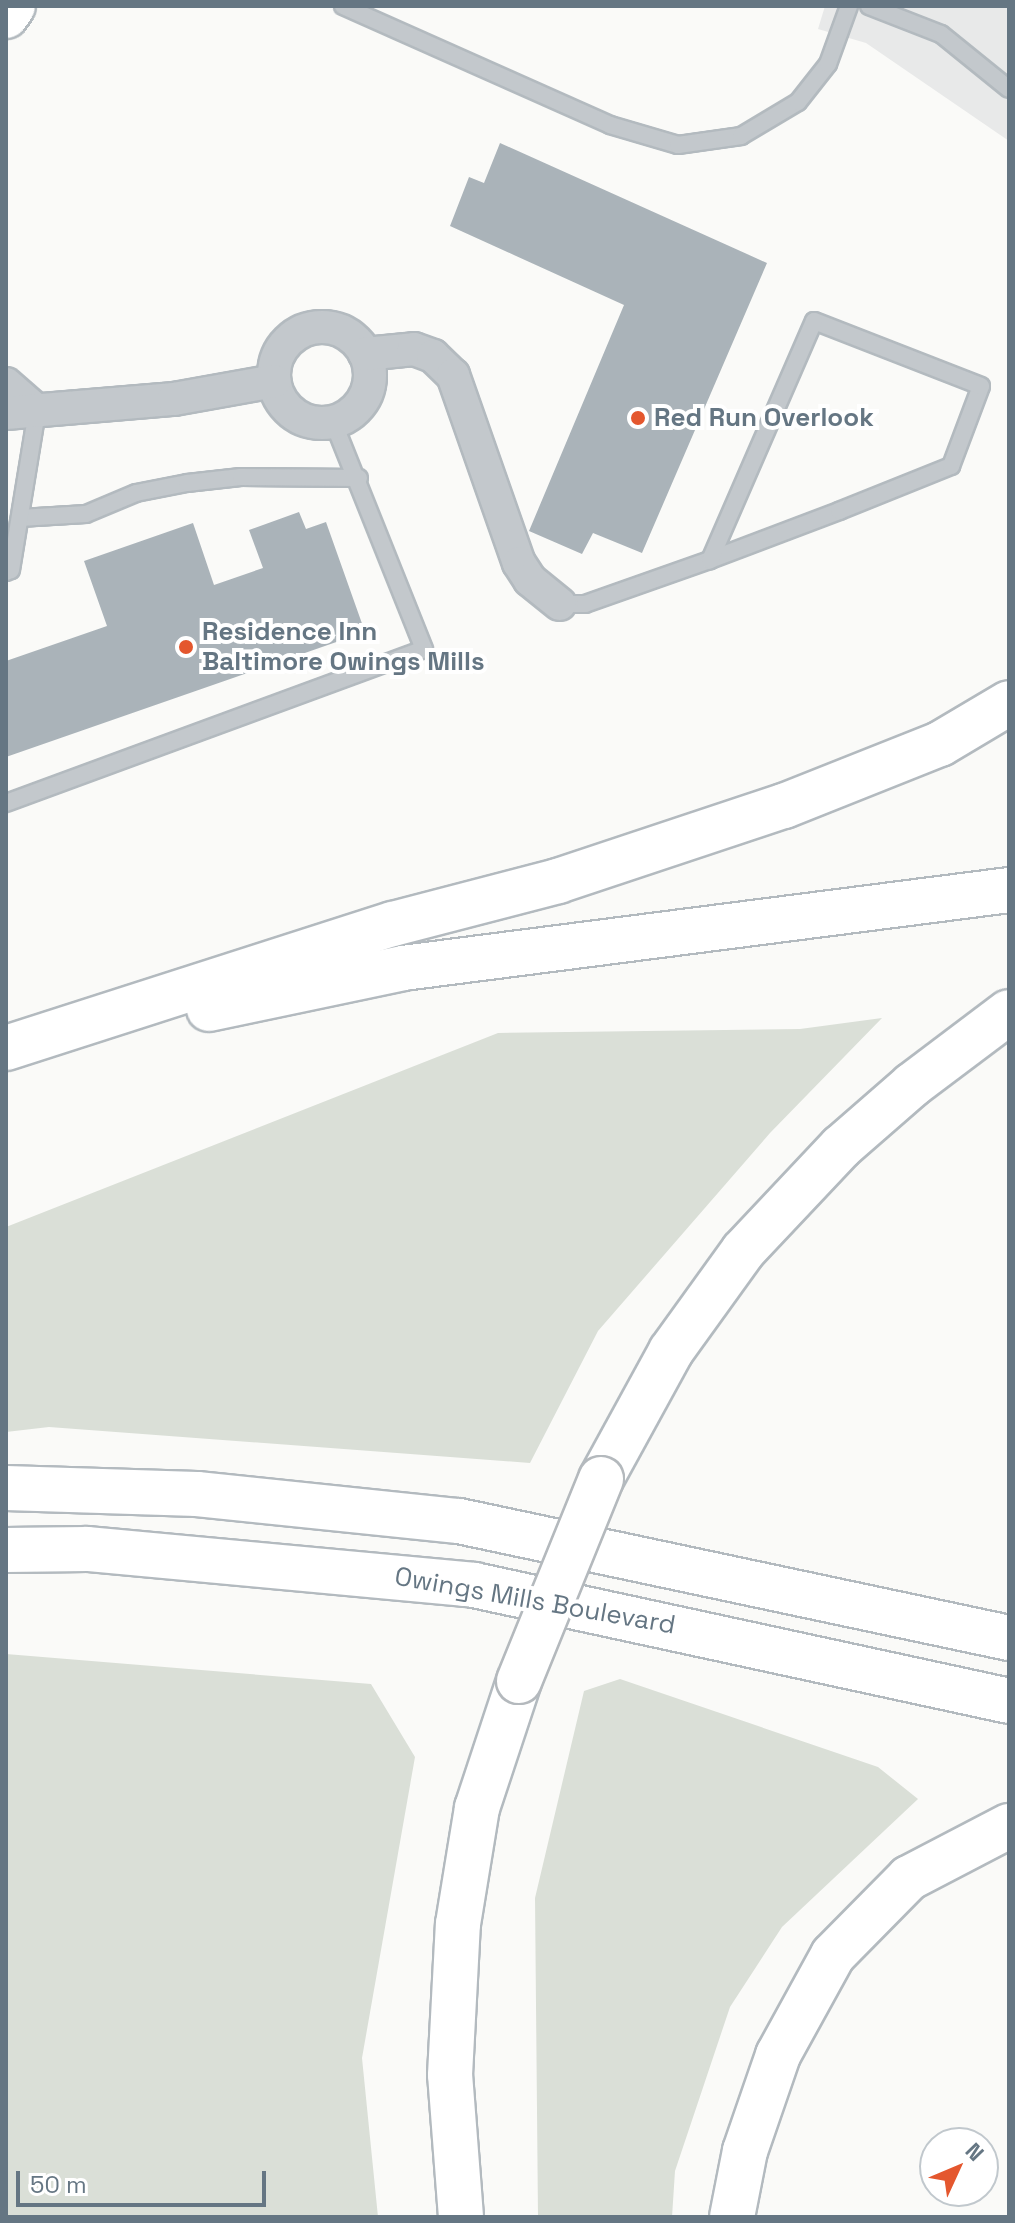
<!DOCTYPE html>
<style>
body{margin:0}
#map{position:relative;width:1015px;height:2223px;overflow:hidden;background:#fafaf8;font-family:"Space Grotesk",sans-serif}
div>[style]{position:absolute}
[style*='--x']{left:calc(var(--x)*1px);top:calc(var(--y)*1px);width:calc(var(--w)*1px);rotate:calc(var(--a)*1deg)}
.built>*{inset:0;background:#e8e9e9}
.green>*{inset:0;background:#dadfd7}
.building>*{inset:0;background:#aab3b9}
.roads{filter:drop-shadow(2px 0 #b3babf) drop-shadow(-2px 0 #b3babf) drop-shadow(0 2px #b3babf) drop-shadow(0 -2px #b3babf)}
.service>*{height:16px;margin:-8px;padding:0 8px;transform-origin:8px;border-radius:8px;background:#c3c8cc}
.minor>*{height:32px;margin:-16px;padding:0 16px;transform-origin:16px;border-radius:16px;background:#c3c8cc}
.minor>.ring{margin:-16px;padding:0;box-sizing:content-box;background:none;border:32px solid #c3c8cc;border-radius:50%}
.secondary>*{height:44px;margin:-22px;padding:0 22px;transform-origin:22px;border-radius:22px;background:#fff}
.primary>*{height:44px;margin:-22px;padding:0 22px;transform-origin:22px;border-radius:22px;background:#fff}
.motorway>*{height:44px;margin:-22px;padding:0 22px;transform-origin:22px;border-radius:22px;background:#fff}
.bridges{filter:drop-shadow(2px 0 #b4b9bd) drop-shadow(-2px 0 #b4b9bd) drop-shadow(0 2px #b4b9bd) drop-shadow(0 -2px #b4b9bd)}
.motorway-bridge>*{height:44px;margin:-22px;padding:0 22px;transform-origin:22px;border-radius:22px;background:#fff}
.dots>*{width:22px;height:22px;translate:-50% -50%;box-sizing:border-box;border:4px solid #fff;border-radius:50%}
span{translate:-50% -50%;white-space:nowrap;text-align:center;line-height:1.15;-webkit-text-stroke:8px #fff;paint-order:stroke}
.poi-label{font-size:26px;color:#657683;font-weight:700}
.left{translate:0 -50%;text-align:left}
.street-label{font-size:26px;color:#657683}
.frame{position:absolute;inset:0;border:8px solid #657683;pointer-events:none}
.north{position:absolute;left:919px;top:2127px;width:80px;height:80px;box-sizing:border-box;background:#fff;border:2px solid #c1c8cd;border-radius:50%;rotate:46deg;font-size:22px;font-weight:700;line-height:32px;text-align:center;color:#657683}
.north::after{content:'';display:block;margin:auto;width:28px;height:36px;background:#e4572e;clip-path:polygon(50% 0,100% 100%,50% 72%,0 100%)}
.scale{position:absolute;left:16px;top:2171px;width:250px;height:36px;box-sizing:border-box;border:4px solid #657683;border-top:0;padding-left:10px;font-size:24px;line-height:28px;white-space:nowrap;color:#657683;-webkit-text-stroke:6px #fff;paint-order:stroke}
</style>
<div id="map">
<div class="built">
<div style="clip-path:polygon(825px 6px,1009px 6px,1009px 141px,866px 43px,818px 29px)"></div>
</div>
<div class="green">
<div style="clip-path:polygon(882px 1018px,770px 1133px,598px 1331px,530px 1463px,49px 1427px,6px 1432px,6px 1227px,498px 1033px,800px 1029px)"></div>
<div style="clip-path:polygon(6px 1654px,371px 1684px,415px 1757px,362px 2058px,378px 2217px,6px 2217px)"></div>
<div style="clip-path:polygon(620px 1679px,878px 1767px,918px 1799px,782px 1927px,730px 2007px,675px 2171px,672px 2217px,538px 2217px,535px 1898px,584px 1691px)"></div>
</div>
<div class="building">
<div style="clip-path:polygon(500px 143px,767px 263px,642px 553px,593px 533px,582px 554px,529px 531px,624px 305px,450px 226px,469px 177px,484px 183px)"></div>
<div style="clip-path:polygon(299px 512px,306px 529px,326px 522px,365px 632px,6px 757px,6px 661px,107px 626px,84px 561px,193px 523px,214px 585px,263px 568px,249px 530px)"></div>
</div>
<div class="roads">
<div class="service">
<div style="--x:343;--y:6;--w:292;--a:24"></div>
<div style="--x:610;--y:125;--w:71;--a:16.4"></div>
<div style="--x:678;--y:145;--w:64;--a:-8.1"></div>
<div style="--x:741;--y:136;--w:66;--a:-30.8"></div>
<div style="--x:798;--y:102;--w:48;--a:-51.7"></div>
<div style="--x:828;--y:64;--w:62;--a:-70.1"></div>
<div style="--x:869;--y:6;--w:77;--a:21.3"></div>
<div style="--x:941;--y:34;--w:87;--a:39"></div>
<div style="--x:20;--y:518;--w:66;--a:-3.5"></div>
<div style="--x:86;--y:514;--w:54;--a:-22.8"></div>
<div style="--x:136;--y:493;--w:52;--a:-11.1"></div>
<div style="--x:187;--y:483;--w:54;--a:-6.3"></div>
<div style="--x:241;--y:477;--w:118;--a:0.5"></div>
<div style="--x:6;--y:572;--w:5;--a:-22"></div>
<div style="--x:11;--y:570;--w:161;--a:-80.7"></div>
<div style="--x:560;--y:604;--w:25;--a:0"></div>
<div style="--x:585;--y:604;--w:133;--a:-19.4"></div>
<div style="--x:710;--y:560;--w:138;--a:-20.8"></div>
<div style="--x:839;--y:511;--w:121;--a:-21.9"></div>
<div style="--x:951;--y:466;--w:85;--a:-69.4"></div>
<div style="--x:981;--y:386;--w:179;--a:-158.7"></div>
<div style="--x:814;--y:321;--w:261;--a:113.5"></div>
<div style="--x:6;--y:803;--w:445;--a:-20.2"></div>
<div style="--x:424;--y:649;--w:245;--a:-111.8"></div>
</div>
<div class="minor">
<div class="ring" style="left:274px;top:327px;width:64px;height:64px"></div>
<div style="--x:365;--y:354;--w:49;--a:-5.8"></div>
<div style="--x:414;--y:349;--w:20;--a:20"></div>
<div style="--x:433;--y:356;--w:28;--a:44"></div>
<div style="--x:453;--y:375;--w:199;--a:70.7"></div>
<div style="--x:519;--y:563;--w:20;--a:57"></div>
<div style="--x:530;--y:580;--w:38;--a:39"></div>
<div style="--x:6;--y:384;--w:41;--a:41.1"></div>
<div style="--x:6;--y:413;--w:169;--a:-4.8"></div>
<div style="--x:174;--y:399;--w:102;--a:-10.2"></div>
</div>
<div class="secondary">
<div style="--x:6;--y:16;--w:12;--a:-55"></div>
</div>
<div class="primary">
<div style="--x:6;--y:1488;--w:191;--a:1.8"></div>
<div style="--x:197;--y:1494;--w:263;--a:5.9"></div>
<div style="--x:459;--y:1521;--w:562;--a:12.01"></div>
<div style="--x:6;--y:1550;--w:81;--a:-0.7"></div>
<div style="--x:87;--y:1549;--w:389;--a:5.3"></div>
<div style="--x:474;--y:1585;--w:547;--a:12.23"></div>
</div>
<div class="motorway">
<div style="--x:209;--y:1009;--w:198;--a:-11.9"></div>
<div style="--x:403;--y:968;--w:611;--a:-7.33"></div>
<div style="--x:6;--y:1048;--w:406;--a:-17.8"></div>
<div style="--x:393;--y:924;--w:171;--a:-14.6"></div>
<div style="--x:558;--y:881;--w:238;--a:-18.4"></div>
<div style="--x:784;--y:806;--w:168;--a:-21.7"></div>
<div style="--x:940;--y:744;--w:80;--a:-30.7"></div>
<div style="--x:601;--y:1479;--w:146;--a:-61.3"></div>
<div style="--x:671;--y:1351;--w:123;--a:-54.2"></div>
<div style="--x:743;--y:1251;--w:143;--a:-46.7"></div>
<div style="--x:841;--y:1147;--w:94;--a:-41.1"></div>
<div style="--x:912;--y:1085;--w:121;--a:-37"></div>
<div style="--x:461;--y:2217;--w:142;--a:-94.4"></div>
<div style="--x:450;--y:2075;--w:151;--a:-87"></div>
<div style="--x:458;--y:1924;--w:118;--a:-80.7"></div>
<div style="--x:477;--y:1808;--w:134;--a:-71.7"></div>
<div style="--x:732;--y:2217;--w:67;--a:-78.9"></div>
<div style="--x:745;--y:2151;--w:102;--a:-71"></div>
<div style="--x:778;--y:2055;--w:114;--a:-61.2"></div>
<div style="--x:833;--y:1955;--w:108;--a:-45.4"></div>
<div style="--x:909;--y:1878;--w:113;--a:-27.5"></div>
</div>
</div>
<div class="bridges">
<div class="motorway-bridge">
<div style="--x:519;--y:1681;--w:218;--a:-67.9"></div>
</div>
</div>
<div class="dots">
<div style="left:638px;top:418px;background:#e4572e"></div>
<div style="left:186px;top:647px;background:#e4572e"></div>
</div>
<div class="poi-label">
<span class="left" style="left:654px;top:418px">Red Run Overlook</span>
<span class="left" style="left:202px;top:647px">Residence Inn<br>Baltimore Owings Mills</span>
</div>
<div class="street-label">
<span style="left:535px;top:1601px;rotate:10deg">Owings Mills Boulevard</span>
</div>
<div class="frame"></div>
<div class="north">N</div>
<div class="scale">50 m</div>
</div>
